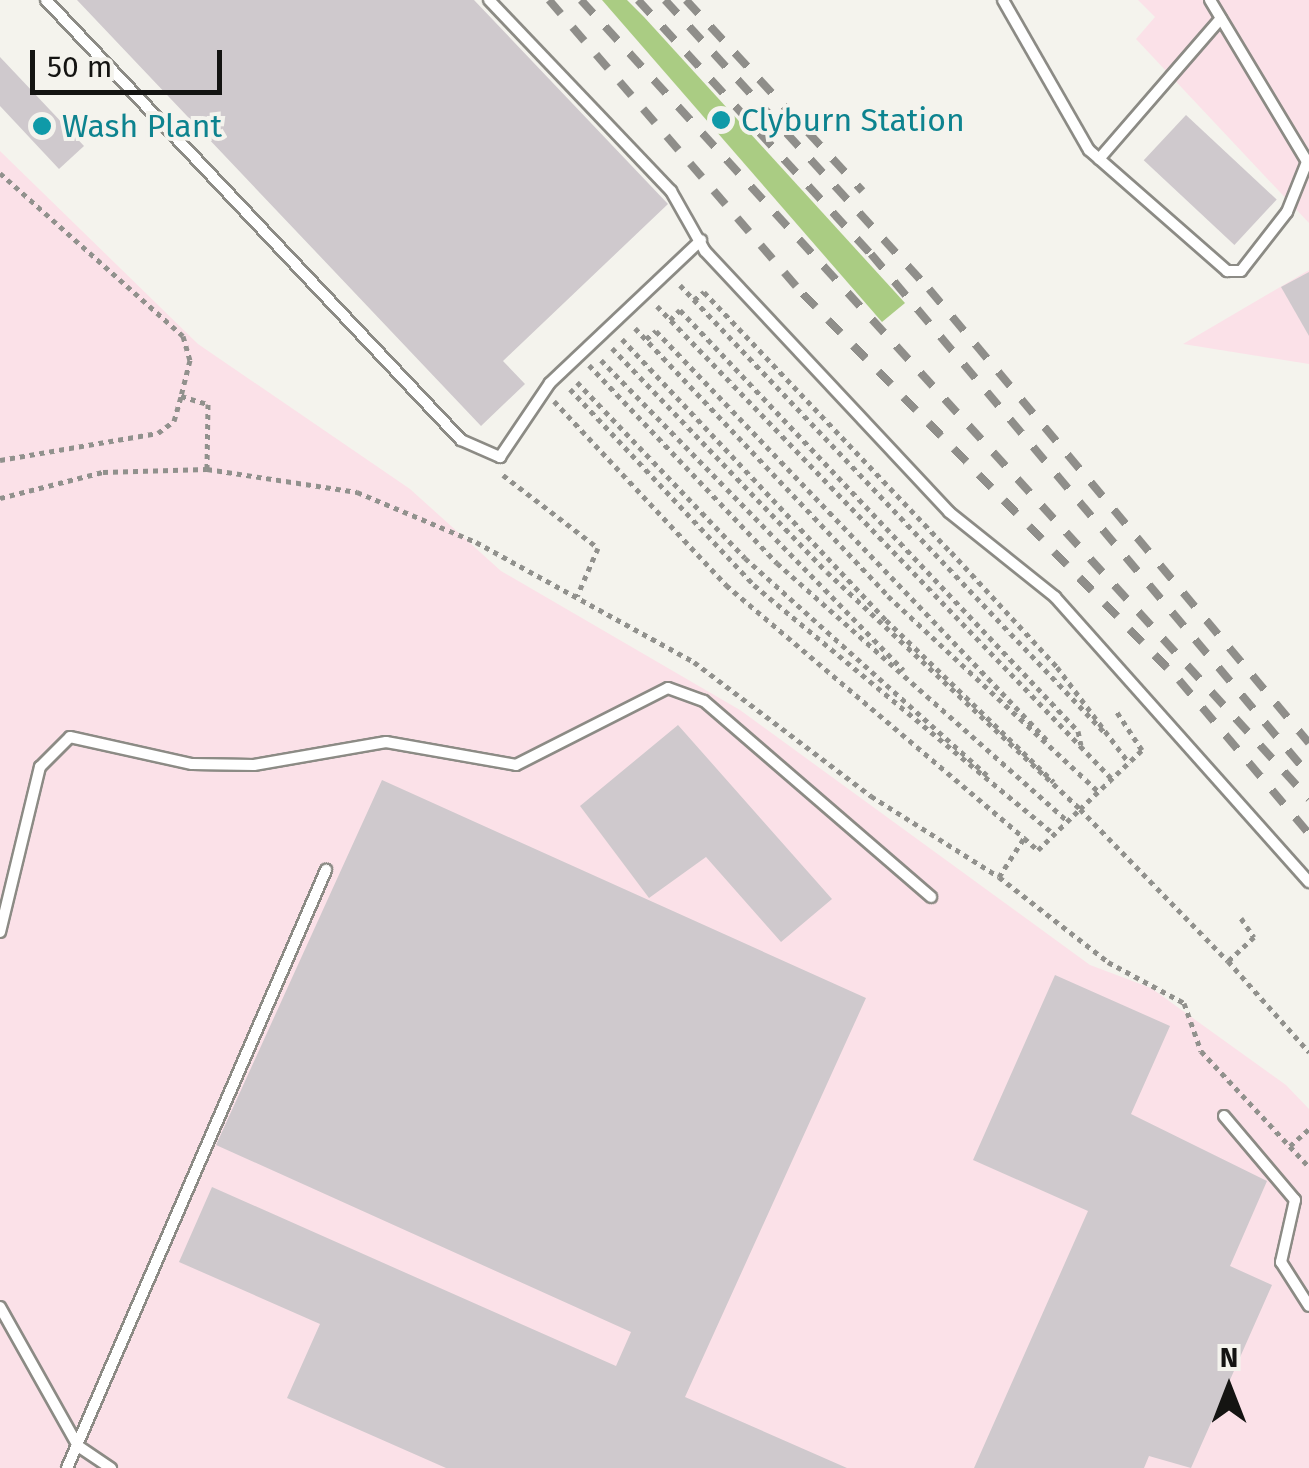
<!DOCTYPE html>
<style>
body{margin:0}
#map{position:relative;width:1309px;height:1468px;overflow:hidden;background:#f4f3ed;font-family:"Fira Sans",sans-serif}
div>[style]{position:absolute}
[style*='--x']{left:calc(var(--x)*1px);top:calc(var(--y)*1px);width:calc(var(--w)*1px);rotate:calc(var(--a)*1deg)}
.industrial>*{inset:0;background:#fbe1e8}
.green>*{inset:0;background:#aacc83}
.building>*{inset:0;background:#cfc9cd;transform-origin:0 0}
.path>*{height:5px;margin-top:-2.5px;transform-origin:0;background:repeating-linear-gradient(90deg,#91918d 0 5px,transparent 0 10px)}
.roads{filter:drop-shadow(2px 0 #8c8b85) drop-shadow(-2px 0 #8c8b85) drop-shadow(0 2px #8c8b85) drop-shadow(0 -2px #8c8b85)}
.lane>*{height:10px;margin:-5px;padding:0 5px;transform-origin:5px;border-radius:5px;background:#fff}
.rail>*{height:8px;margin-top:-4px;transform-origin:0;background:repeating-linear-gradient(90deg,#8f8e8a 0 18px,transparent 0 36px)}
.dots>*{width:28px;height:28px;translate:-50% -50%;box-sizing:border-box;border:5px solid #f4f3ed;border-radius:50%}
span{translate:-50% -50%;white-space:nowrap;text-align:center;line-height:1.15;-webkit-text-stroke:8px #f4f3ed;paint-order:stroke}
.culture-label{font-size:32px;color:#0d838f}
.left{translate:0 -50%;text-align:left}
.north{position:absolute;left:1179px;top:1338px;width:100px;height:100px;-webkit-text-stroke:8px #f4f3ed;paint-order:stroke;rotate:0deg;font-size:28px;font-weight:700;line-height:40px;text-align:center;color:#141412}
.north::after{content:'';display:block;margin:auto;width:35px;height:45px;background:#141412;clip-path:polygon(50% 0,100% 100%,50% 72%,0 100%)}
.scale{position:absolute;left:30px;top:50px;width:192px;height:45px;box-sizing:border-box;border:5px solid #141412;border-top:0;padding-left:12px;font-size:30px;line-height:35px;white-space:nowrap;color:#141412;-webkit-text-stroke:8px #f4f3ed;paint-order:stroke}
</style>
<div id="map">
<div class="industrial">
<div style="clip-path:polygon(1138px 0,1309px 0,1309px 223px,1136px 39px,1155px 17px)"></div>
<div style="clip-path:polygon(0 151px,198px 344px,410px 489px,501px 571px,740px 710px,1090px 965px,1151px 988px,1286px 1085px,1309px 1109px,1309px 1468px,0 1468px)"></div>
<div style="clip-path:polygon(1309px 270px,1309px 364px,1183px 344px)"></div>
</div>
<div class="green">
<div style="clip-path:polygon(602px 0,627px 0,644px 17px,905px 303px,882px 322px)"></div>
</div>
<div class="building">
<div style="clip-path:polygon(77px 0,474px 0,668px 204px,503px 361px,525px 384px,481px 426px)"></div>
<div style="clip-path:polygon(0 57px,84px 146px,59px 169px,0 106px)"></div>
<div style="left:1186px;top:115px;width:124px;height:62px;rotate:43deg"></div>
<div style="clip-path:polygon(1309px 272px,1309px 336px,1281px 287px)"></div>
<div style="clip-path:polygon(678px 725px,832px 899px,781px 942px,706px 857px,649px 898px,580px 806px)"></div>
<div style="clip-path:polygon(382px 780px,866px 998px,685px 1397px,847px 1468px,446px 1468px,287px 1398px,320px 1324px,179px 1262px,212px 1187px,616px 1366px,631px 1332px,216px 1145px)"></div>
<div style="clip-path:polygon(1055px 975px,1170px 1026px,1131px 1114px,1267px 1181px,1230px 1266px,1272px 1285px,1191px 1468px,1149px 1456px,1144px 1468px,974px 1468px,1088px 1211px,973px 1160px)"></div>
</div>
<div class="path">
<div style="--x:0;--y:173;--w:245;--a:41.7"></div>
<div style="--x:183;--y:336;--w:25;--a:74"></div>
<div style="--x:190;--y:360;--w:37;--a:104"></div>
<div style="--x:181;--y:396;--w:28;--a:17"></div>
<div style="--x:208;--y:404;--w:65;--a:90.9"></div>
<div style="--x:207;--y:469;--w:152;--a:8.7"></div>
<div style="--x:357;--y:492;--w:129;--a:22.8"></div>
<div style="--x:476;--y:542;--w:249;--a:28.8"></div>
<div style="--x:694;--y:662;--w:222;--a:37.1"></div>
<div style="--x:871;--y:796;--w:151;--a:32.3"></div>
<div style="--x:999;--y:877;--w:46;--a:-57.3"></div>
<div style="--x:1024;--y:838;--w:18;--a:41"></div>
<div style="--x:1038;--y:850;--w:59;--a:-44.3"></div>
<div style="--x:1080;--y:809;--w:212;--a:45.8"></div>
<div style="--x:680;--y:285;--w:619;--a:46.51"></div>
<div style="--x:694;--y:300;--w:13;--a:-39"></div>
<div style="--x:704;--y:292;--w:359;--a:46.5"></div>
<div style="--x:951;--y:552;--w:156;--a:47.3"></div>
<div style="--x:1057;--y:667;--w:120;--a:53.1"></div>
<div style="--x:657;--y:306;--w:656;--a:46.11"></div>
<div style="--x:670;--y:320;--w:14;--a:-45"></div>
<div style="--x:680;--y:310;--w:579;--a:46.61"></div>
<div style="--x:1078;--y:731;--w:14;--a:78"></div>
<div style="--x:635;--y:328;--w:369;--a:46.6"></div>
<div style="--x:888;--y:596;--w:288;--a:42.9"></div>
<div style="--x:622;--y:339;--w:386;--a:46.8"></div>
<div style="--x:886;--y:620;--w:233;--a:44"></div>
<div style="--x:646;--y:339;--w:13;--a:-39"></div>
<div style="--x:656;--y:331;--w:566;--a:46.29"></div>
<div style="--x:612;--y:348;--w:310;--a:46.2"></div>
<div style="--x:827;--y:572;--w:347;--a:43.1"></div>
<div style="--x:1080;--y:809;--w:86;--a:-43.6"></div>
<div style="--x:1142;--y:750;--w:49;--a:-123.4"></div>
<div style="--x:601;--y:360;--w:433;--a:45.7"></div>
<div style="--x:589;--y:365;--w:273;--a:46.5"></div>
<div style="--x:777;--y:563;--w:389;--a:41.6"></div>
<div style="--x:577;--y:382;--w:243;--a:46.3"></div>
<div style="--x:745;--y:558;--w:325;--a:41.9"></div>
<div style="--x:570;--y:389;--w:269;--a:46.8"></div>
<div style="--x:754;--y:585;--w:390;--a:39.7"></div>
<div style="--x:554;--y:401;--w:252;--a:46.9"></div>
<div style="--x:726;--y:585;--w:391;--a:40.3"></div>
<div style="--x:0;--y:460;--w:160;--a:-9.7"></div>
<div style="--x:158;--y:433;--w:20;--a:-37"></div>
<div style="--x:174;--y:421;--w:26;--a:-74"></div>
<div style="--x:503;--y:475;--w:120;--a:37.5"></div>
<div style="--x:598;--y:548;--w:52;--a:113.6"></div>
<div style="--x:0;--y:498;--w:106;--a:-14.2"></div>
<div style="--x:103;--y:472;--w:104;--a:-1.7"></div>
<div style="--x:999;--y:877;--w:138;--a:37.9"></div>
<div style="--x:1108;--y:962;--w:86;--a:28.3"></div>
<div style="--x:1184;--y:1003;--w:51;--a:70.5"></div>
<div style="--x:1201;--y:1051;--w:158;--a:47"></div>
<div style="--x:1241;--y:918;--w:23;--a:56"></div>
<div style="--x:1254;--y:937;--w:35;--a:137"></div>
<div style="--x:1228;--y:961;--w:122;--a:48.3"></div>
<div style="--x:1290;--y:1146;--w:25;--a:-42"></div>
</div>
<div class="roads">
<div class="lane">
<div style="--x:46;--y:0;--w:605;--a:46.67"></div>
<div style="--x:461;--y:440;--w:43;--a:23.6"></div>
<div style="--x:500;--y:457;--w:89;--a:-56"></div>
<div style="--x:550;--y:383;--w:208;--a:-43.4"></div>
<div style="--x:489;--y:0;--w:264;--a:46.4"></div>
<div style="--x:671;--y:191;--w:69;--a:60.5"></div>
<div style="--x:705;--y:251;--w:357;--a:46.9"></div>
<div style="--x:949;--y:512;--w:136;--a:38.7"></div>
<div style="--x:1055;--y:597;--w:382;--a:48.3"></div>
<div style="--x:1003;--y:0;--w:173;--a:60.2"></div>
<div style="--x:1089;--y:150;--w:184;--a:41.2"></div>
<div style="--x:1227;--y:271;--w:14;--a:0"></div>
<div style="--x:1241;--y:271;--w:75;--a:-52.1"></div>
<div style="--x:1287;--y:212;--w:54;--a:-68.2"></div>
<div style="--x:1210;--y:0;--w:192;--a:59"></div>
<div style="--x:1099;--y:159;--w:186;--a:-49.1"></div>
<div style="--x:0;--y:932;--w:170;--a:-76.4"></div>
<div style="--x:40;--y:767;--w:42;--a:-45"></div>
<div style="--x:70;--y:737;--w:125;--a:12.5"></div>
<div style="--x:192;--y:764;--w:62;--a:0.9"></div>
<div style="--x:254;--y:765;--w:134;--a:-9.9"></div>
<div style="--x:386;--y:742;--w:132;--a:10"></div>
<div style="--x:516;--y:765;--w:170;--a:-26.9"></div>
<div style="--x:668;--y:688;--w:38;--a:20"></div>
<div style="--x:704;--y:701;--w:300;--a:40.8"></div>
<div style="--x:1224;--y:1116;--w:110;--a:49.8"></div>
<div style="--x:1295;--y:1200;--w:64;--a:102.7"></div>
<div style="--x:1281;--y:1262;--w:52;--a:57.5"></div>
<div style="--x:0;--y:1307;--w:159;--a:60.7"></div>
<div style="--x:78;--y:1446;--w:40;--a:34"></div>
<div style="--x:67;--y:1468;--w:652;--a:-66.58"></div>
</div>
</div>
<div class="rail">
<div style="--x:549;--y:0;--w:389;--a:49.2"></div>
<div style="--x:803;--y:294;--w:539;--a:45.75"></div>
<div style="--x:1179;--y:680;--w:202;--a:49.8"></div>
<div style="--x:581;--y:0;--w:1081;--a:47.66"></div>
<div style="--x:638;--y:0;--w:345;--a:47.5"></div>
<div style="--x:871;--y:254;--w:681;--a:49.95"></div>
<div style="--x:665;--y:0;--w:391;--a:47.6"></div>
<div style="--x:929;--y:289;--w:592;--a:50.07"></div>
<div style="--x:686;--y:0;--w:260;--a:47.3"></div>
</div>
<div class="dots">
<div style="left:721px;top:120px;background:#0f9aa8"></div>
<div style="left:42px;top:126px;background:#0f9aa8"></div>
</div>
<div class="culture-label">
<span class="left" style="left:741px;top:120px">Clyburn Station</span>
<span class="left" style="left:62px;top:126px">Wash Plant</span>
</div>
<div class="north">N</div>
<div class="scale">50 m</div>
</div>
